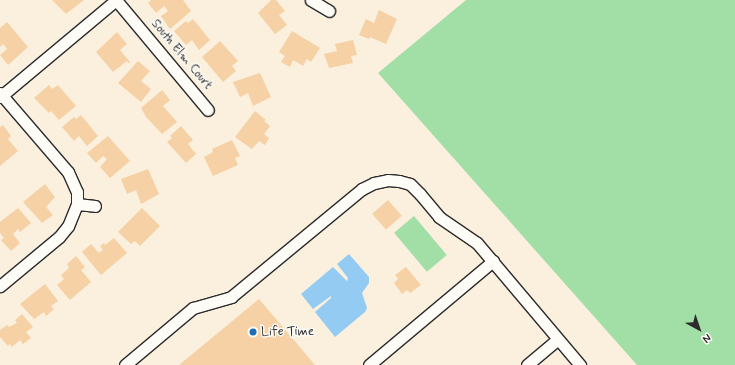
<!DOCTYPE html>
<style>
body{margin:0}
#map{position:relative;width:735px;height:365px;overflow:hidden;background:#fbefde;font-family:Mynerve,sans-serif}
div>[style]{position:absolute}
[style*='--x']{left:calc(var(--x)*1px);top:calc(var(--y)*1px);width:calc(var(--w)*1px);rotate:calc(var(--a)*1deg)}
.green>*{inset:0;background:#a2dfa7;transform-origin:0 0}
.water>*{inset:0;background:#94cbf3}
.building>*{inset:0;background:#f5d1a5;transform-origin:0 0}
.roads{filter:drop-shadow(1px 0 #2b2b2b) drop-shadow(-1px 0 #2b2b2b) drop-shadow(0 1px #2b2b2b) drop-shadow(0 -1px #2b2b2b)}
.street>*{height:11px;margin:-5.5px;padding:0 5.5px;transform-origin:5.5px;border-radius:5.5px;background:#fdfcf7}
.dots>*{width:11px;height:11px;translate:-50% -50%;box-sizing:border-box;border:2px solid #fdfcf7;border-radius:50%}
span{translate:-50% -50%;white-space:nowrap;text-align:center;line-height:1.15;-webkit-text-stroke:3px #fdfcf7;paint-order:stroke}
.street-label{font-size:13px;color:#2b2b2b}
.poi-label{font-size:13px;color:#2b2b2b}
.left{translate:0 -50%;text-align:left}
.north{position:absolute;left:679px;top:309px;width:40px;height:40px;-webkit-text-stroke:3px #fdfcf7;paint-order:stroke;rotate:140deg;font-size:11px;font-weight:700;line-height:16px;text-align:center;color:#2b2b2b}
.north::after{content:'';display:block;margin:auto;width:14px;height:18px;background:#2b2b2b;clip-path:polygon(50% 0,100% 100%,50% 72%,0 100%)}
</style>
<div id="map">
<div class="green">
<div style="clip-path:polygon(466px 0,735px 0,735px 365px,637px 365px,378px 73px)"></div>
<div style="left:414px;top:216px;width:51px;height:26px;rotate:50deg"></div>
</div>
<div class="water">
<div style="clip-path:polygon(349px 254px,369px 277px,369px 283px,362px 293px,367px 308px,365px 312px,335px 337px,315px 312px,331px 298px,331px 296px,313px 309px,301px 294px,333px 267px,347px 281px,348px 278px,337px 264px)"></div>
</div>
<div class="building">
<div style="clip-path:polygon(52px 0,84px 0,66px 14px)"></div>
<div style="clip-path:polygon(151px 0,183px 0,191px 11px,170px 29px,161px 16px,168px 11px,164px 6px,156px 13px,148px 3px)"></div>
<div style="clip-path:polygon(271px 0,276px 0,285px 11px,279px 15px,287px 25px,275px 34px,258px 13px)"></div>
<div style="clip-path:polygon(379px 10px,397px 19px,386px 44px,370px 37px,369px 39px,359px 35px,366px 19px,374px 23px)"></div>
<div style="clip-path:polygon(193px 19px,210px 40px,199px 50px,192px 40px,186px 45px,174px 31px,186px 21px,188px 23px)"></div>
<div style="clip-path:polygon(7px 22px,28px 47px,8px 65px,0 55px,7px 49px,3px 44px,0 47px,0 28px)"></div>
<div style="clip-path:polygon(292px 31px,320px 48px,311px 62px,307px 59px,303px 66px,293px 60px,290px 67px,281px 62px,285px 56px,279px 52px)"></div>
<div style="clip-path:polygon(117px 32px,127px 44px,120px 50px,130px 62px,128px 63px,127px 61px,113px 72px,96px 52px)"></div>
<div style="clip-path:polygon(353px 40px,357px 55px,351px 56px,353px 63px,329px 68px,324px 54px,337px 51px,335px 44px)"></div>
<div style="clip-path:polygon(220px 41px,238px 61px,232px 66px,236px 71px,223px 82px,202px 57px)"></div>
<div style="clip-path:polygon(138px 61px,150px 71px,141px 81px,151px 89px,141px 102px,118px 83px)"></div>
<div style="clip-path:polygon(260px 73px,271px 97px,253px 106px,248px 93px,240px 97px,233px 82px)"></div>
<div style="clip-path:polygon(49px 85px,52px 89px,58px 85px,76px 106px,59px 120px,51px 111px,49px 113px,34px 98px)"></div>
<div style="clip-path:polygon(162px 90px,170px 100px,163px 106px,177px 122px,162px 134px,146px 117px,141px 108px)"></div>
<div style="clip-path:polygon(255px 111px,266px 120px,264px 121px,270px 126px,264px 134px,269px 138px,265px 145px,259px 141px,252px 149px,235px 137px)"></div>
<div style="clip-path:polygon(81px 115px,98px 136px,87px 146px,79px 136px,74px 141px,62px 127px,74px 117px,76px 119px)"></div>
<div style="clip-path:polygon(3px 125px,11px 136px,8px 139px,18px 151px,0 166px,0 127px)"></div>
<div style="clip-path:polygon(181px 126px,193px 140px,188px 144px,196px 154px,186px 163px,167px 142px,172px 138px,170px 136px)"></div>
<div style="clip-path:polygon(108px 136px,130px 161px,110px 178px,100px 167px,107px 159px,103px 156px,96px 163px,87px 153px)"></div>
<div style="clip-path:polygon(232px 140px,240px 156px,235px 158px,238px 165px,213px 176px,204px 157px,213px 152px,212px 149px)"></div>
<div style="clip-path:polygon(148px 169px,159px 194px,141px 204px,136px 190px,127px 194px,121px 179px)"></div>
<div style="clip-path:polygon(45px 184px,55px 197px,46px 207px,53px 215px,42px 223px,23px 202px)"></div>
<div style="left:388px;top:200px;width:21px;height:21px;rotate:49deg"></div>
<div style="clip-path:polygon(18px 208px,31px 223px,20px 232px,18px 229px,13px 234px,20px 243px,11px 251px,1px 240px,4px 238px,0 233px,0 222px)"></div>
<div style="clip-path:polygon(142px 208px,160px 226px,140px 246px,135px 241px,131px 244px,118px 232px)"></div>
<div style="clip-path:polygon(114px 238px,127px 253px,101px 275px,82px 252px,91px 244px,99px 253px,103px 250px,100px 246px,104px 243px,105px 245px)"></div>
<div style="clip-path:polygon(76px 256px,85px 267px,81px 270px,91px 282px,70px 300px,57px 285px,64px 279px,61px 275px,69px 268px,67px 264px)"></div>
<div style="clip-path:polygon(406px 267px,421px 285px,410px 293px,407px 290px,402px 294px,394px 283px,398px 279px,395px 275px)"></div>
<div style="clip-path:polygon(45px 284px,58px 301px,51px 306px,54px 309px,46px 316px,44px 312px,34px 319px,20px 304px)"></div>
<div style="clip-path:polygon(259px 299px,315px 365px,179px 365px)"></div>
<div style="clip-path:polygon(22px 314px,33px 327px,26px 332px,31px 338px,23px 344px,20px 340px,12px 347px,10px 344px,8px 346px,0 337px,0 330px,7px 325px,9px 327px,17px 323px,15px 320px)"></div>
</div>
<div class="roads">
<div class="street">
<div style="--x:116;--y:0;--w:143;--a:50.1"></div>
<div style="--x:311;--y:0;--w:21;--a:31"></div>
<div style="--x:0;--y:93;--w:104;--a:49.3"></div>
<div style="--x:68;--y:172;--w:22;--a:66"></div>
<div style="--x:77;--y:192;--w:12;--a:90"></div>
<div style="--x:77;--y:204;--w:24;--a:112"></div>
<div style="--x:68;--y:226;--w:14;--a:129"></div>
<div style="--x:59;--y:237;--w:77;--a:140.3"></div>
<div style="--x:0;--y:97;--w:151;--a:-39.9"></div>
<div style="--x:77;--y:204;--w:18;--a:6"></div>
<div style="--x:125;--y:365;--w:89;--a:-40"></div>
<div style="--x:193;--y:308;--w:40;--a:-16"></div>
<div style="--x:231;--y:297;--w:170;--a:-39.5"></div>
<div style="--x:362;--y:189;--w:13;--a:-27"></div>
<div style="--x:374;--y:183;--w:14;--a:-12"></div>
<div style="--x:388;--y:180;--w:11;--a:5"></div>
<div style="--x:399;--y:181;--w:11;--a:15"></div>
<div style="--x:410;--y:184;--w:14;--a:45"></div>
<div style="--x:420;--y:194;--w:30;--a:50"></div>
<div style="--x:439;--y:217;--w:46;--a:34.4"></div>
<div style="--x:477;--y:243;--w:160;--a:49.8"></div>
<div style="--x:369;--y:365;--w:162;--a:-40"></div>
<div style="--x:527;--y:365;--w:40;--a:-40"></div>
</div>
</div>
<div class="dots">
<div style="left:253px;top:332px;background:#1f6fb2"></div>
</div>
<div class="street-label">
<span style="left:181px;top:55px;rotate:50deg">South Elm Court</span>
</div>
<div class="poi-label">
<span class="left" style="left:261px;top:332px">Life Time</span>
</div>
<div class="north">N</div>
</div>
